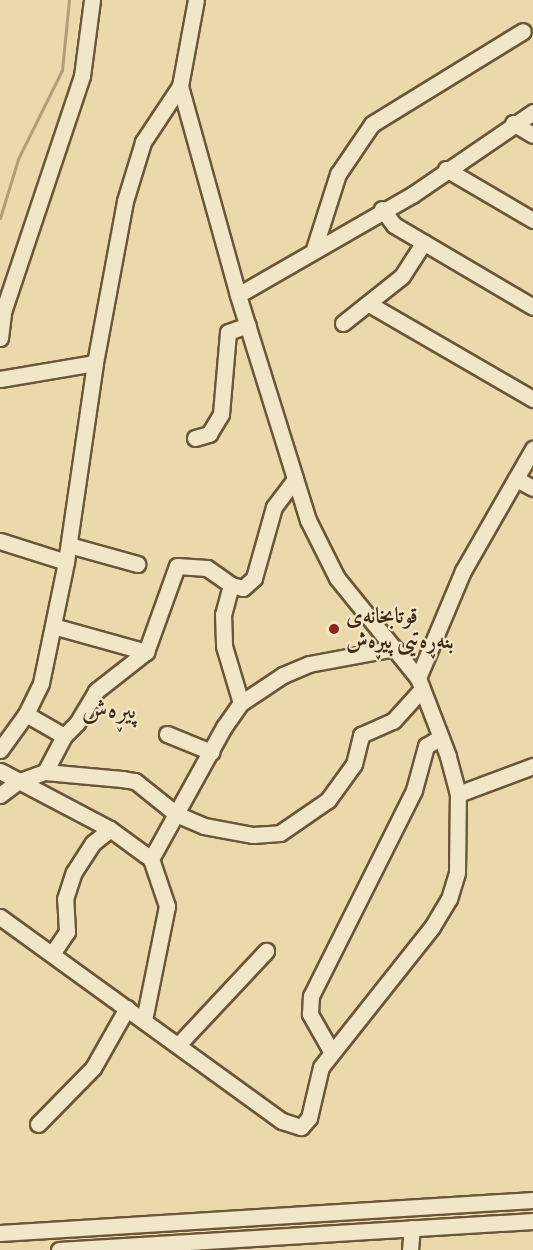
<!DOCTYPE html>
<meta charset="utf-8">
<style>
body{margin:0}
#map{position:relative;width:533px;height:1250px;overflow:hidden;background:#ebd8ab;font-family:"IM FELL DW Pica",Amiri,serif}
div>[style]{position:absolute}
[style*='--x']{left:calc(var(--x)*1px);top:calc(var(--y)*1px);width:calc(var(--w)*1px);rotate:calc(var(--a)*1deg)}
.stream>*{height:3px;margin:-1.5px;padding:0 1.5px;transform-origin:1.5px;border-radius:1.5px;background:#b19d77}
.roads{filter:drop-shadow(2px 0 #6a5638) drop-shadow(-2px 0 #6a5638) drop-shadow(0 2px #6a5638) drop-shadow(0 -2px #6a5638)}
.minor>*{height:15px;margin:-7.5px;padding:0 7.5px;transform-origin:7.5px;border-radius:7.5px;background:#f2e6c8}
.dots>*{width:16px;height:16px;translate:-50% -50%;box-sizing:border-box;border:3px solid #f2e6c8;border-radius:50%}
span{translate:-50% -50%;white-space:nowrap;text-align:center;line-height:1.15;-webkit-text-stroke:4.5px #f2e6c8;paint-order:stroke}
.poi-label{font-size:22px;color:#3f2a12;font-weight:700}
.left{translate:0 -50%;text-align:left}
.quarter-label{font-size:26px;color:#3f2a12}
</style>
<div id="map">
<div class="stream">
<div style="--x:0;--y:218;--w:62;--a:-73"></div>
<div style="--x:18;--y:159;--w:99;--a:-63.7"></div>
<div style="--x:62;--y:70;--w:70;--a:-84.3"></div>
</div>
<div class="roads">
<div class="minor">
<div style="--x:513;--y:123;--w:23;--a:31"></div>
<div style="--x:446;--y:169;--w:101;--a:30.4"></div>
<div style="--x:382;--y:209;--w:20;--a:53"></div>
<div style="--x:394;--y:225;--w:161;--a:30.5"></div>
<div style="--x:314;--y:249;--w:79;--a:-72.3"></div>
<div style="--x:338;--y:174;--w:60;--a:-55.8"></div>
<div style="--x:372;--y:124;--w:177;--a:-31.6"></div>
<div style="--x:238;--y:295;--w:201;--a:-29.9"></div>
<div style="--x:412;--y:195;--w:147;--a:-34.4"></div>
<div style="--x:369;--y:304;--w:190;--a:30.1"></div>
<div style="--x:343;--y:323;--w:75;--a:-38.5"></div>
<div style="--x:402;--y:276;--w:40;--a:-57.1"></div>
<div style="--x:0;--y:338;--w:26;--a:-83"></div>
<div style="--x:3;--y:312;--w:249;--a:-71.5"></div>
<div style="--x:82;--y:76;--w:77;--a:-82.5"></div>
<div style="--x:0;--y:379;--w:96;--a:-9.6"></div>
<div style="--x:195;--y:438;--w:15;--a:-16"></div>
<div style="--x:209;--y:434;--w:23;--a:-59"></div>
<div style="--x:221;--y:414;--w:82;--a:-85.1"></div>
<div style="--x:228;--y:332;--w:21;--a:-19"></div>
<div style="--x:516;--y:479;--w:19;--a:28"></div>
<div style="--x:0;--y:541;--w:69;--a:17.7"></div>
<div style="--x:69;--y:545;--w:71;--a:15.6"></div>
<div style="--x:231;--y:585;--w:30;--a:105"></div>
<div style="--x:223;--y:614;--w:32;--a:88"></div>
<div style="--x:224;--y:646;--w:59;--a:73.4"></div>
<div style="--x:53;--y:626;--w:97;--a:15.6"></div>
<div style="--x:418;--y:678;--w:116;--a:-67.2"></div>
<div style="--x:463;--y:571;--w:141;--a:-60.2"></div>
<div style="--x:167;--y:734;--w:48;--a:22.2"></div>
<div style="--x:64;--y:736;--w:18;--a:-45"></div>
<div style="--x:77;--y:723;--w:37;--a:-59"></div>
<div style="--x:96;--y:691;--w:63;--a:-38"></div>
<div style="--x:146;--y:652;--w:91;--a:-70.2"></div>
<div style="--x:177;--y:566;--w:30;--a:4"></div>
<div style="--x:207;--y:568;--w:29;--a:35"></div>
<div style="--x:231;--y:585;--w:12;--a:14"></div>
<div style="--x:243;--y:588;--w:15;--a:-42"></div>
<div style="--x:254;--y:578;--w:74;--a:-74.3"></div>
<div style="--x:274;--y:507;--w:35;--a:-53"></div>
<div style="--x:0;--y:750;--w:44;--a:-54.2"></div>
<div style="--x:0;--y:771;--w:124;--a:27.8"></div>
<div style="--x:110;--y:829;--w:51;--a:36.2"></div>
<div style="--x:151;--y:859;--w:50;--a:71.2"></div>
<div style="--x:167;--y:906;--w:116;--a:101.4"></div>
<div style="--x:45;--y:772;--w:41;--a:-62.2"></div>
<div style="--x:64;--y:736;--w:44;--a:-149.9"></div>
<div style="--x:26;--y:714;--w:34;--a:-64"></div>
<div style="--x:41;--y:683;--w:124;--a:-78.3"></div>
<div style="--x:66;--y:562;--w:201;--a:-81.7"></div>
<div style="--x:95;--y:363;--w:165;--a:-79.5"></div>
<div style="--x:125;--y:201;--w:62;--a:-73"></div>
<div style="--x:143;--y:142;--w:67;--a:-56.5"></div>
<div style="--x:458;--y:794;--w:80;--a:-20.5"></div>
<div style="--x:0;--y:795;--w:21;--a:-37"></div>
<div style="--x:17;--y:782;--w:30;--a:-20"></div>
<div style="--x:45;--y:772;--w:77;--a:5.2"></div>
<div style="--x:122;--y:779;--w:13;--a:9"></div>
<div style="--x:135;--y:781;--w:53;--a:38.8"></div>
<div style="--x:176;--y:814;--w:30;--a:23"></div>
<div style="--x:204;--y:826;--w:50;--a:10.4"></div>
<div style="--x:253;--y:835;--w:27;--a:-4"></div>
<div style="--x:280;--y:833;--w:58;--a:-34.5"></div>
<div style="--x:328;--y:800;--w:44;--a:-54.2"></div>
<div style="--x:354;--y:764;--w:30;--a:-76"></div>
<div style="--x:361;--y:735;--w:35;--a:-24"></div>
<div style="--x:393;--y:721;--w:43;--a:-47.8"></div>
<div style="--x:151;--y:859;--w:151;--a:-61.1"></div>
<div style="--x:224;--y:727;--w:29;--a:-55"></div>
<div style="--x:241;--y:703;--w:50;--a:-33.7"></div>
<div style="--x:283;--y:675;--w:28;--a:-23"></div>
<div style="--x:309;--y:664;--w:87;--a:-10.5"></div>
<div style="--x:0;--y:917;--w:348;--a:35.9"></div>
<div style="--x:282;--y:1121;--w:20;--a:18"></div>
<div style="--x:301;--y:1127;--w:12;--a:-48"></div>
<div style="--x:309;--y:1118;--w:52;--a:-76.8"></div>
<div style="--x:321;--y:1067;--w:179;--a:-51.6"></div>
<div style="--x:432;--y:927;--w:33;--a:-59"></div>
<div style="--x:449;--y:899;--w:28;--a:-73"></div>
<div style="--x:457;--y:872;--w:78;--a:-89.3"></div>
<div style="--x:458;--y:794;--w:39;--a:-105"></div>
<div style="--x:448;--y:756;--w:84;--a:-111"></div>
<div style="--x:418;--y:678;--w:129;--a:-129"></div>
<div style="--x:337;--y:578;--w:65;--a:-116.6"></div>
<div style="--x:308;--y:520;--w:236;--a:-107.3"></div>
<div style="--x:238;--y:295;--w:217;--a:-105.5"></div>
<div style="--x:180;--y:86;--w:87;--a:-79.5"></div>
<div style="--x:52;--y:954;--w:27;--a:-56"></div>
<div style="--x:67;--y:932;--w:33;--a:-93"></div>
<div style="--x:65;--y:899;--w:28;--a:-72"></div>
<div style="--x:74;--y:872;--w:35;--a:-57"></div>
<div style="--x:93;--y:843;--w:22;--a:-39"></div>
<div style="--x:178;--y:1045;--w:129;--a:-46.9"></div>
<div style="--x:331;--y:1051;--w:43;--a:-119.6"></div>
<div style="--x:310;--y:1014;--w:18;--a:-87"></div>
<div style="--x:311;--y:996;--w:230;--a:-63.4"></div>
<div style="--x:414;--y:790;--w:46;--a:-74.7"></div>
<div style="--x:426;--y:746;--w:17;--a:-31"></div>
<div style="--x:38;--y:1124;--w:78;--a:-45.5"></div>
<div style="--x:93;--y:1068;--w:69;--a:-60.5"></div>
<div style="--x:0;--y:1233;--w:534;--a:-3.54"></div>
<div style="--x:59;--y:1250;--w:475;--a:-3.5"></div>
<div style="--x:410;--y:1250;--w:22;--a:-85"></div>
</div>
</div>
<div class="dots">
<div style="left:334px;top:629px;background:#8f2418"></div>
</div>
<div class="poi-label">
<span class="left" style="left:346px;top:629px">قوتابخانەی<br>بنەڕەتیی پیڕەش</span>
</div>
<div class="quarter-label">
<span style="left:109px;top:711px">پیڕەش</span>
</div>
</div>
